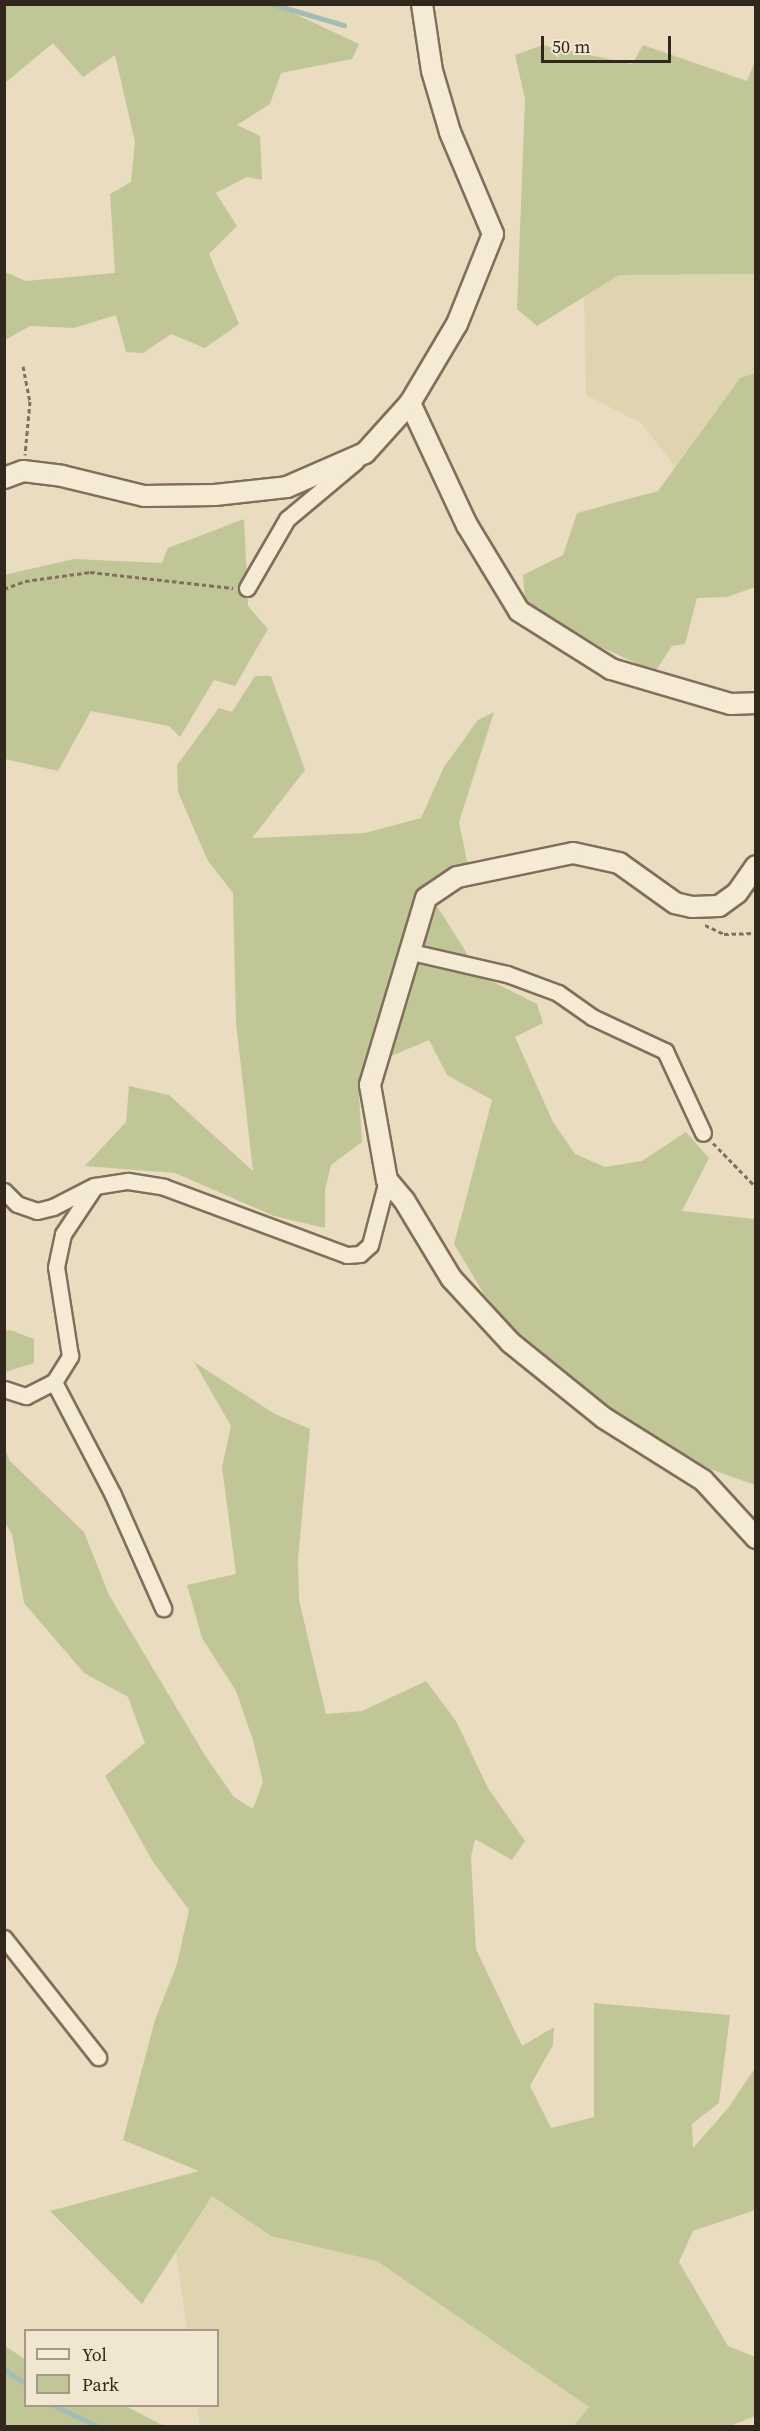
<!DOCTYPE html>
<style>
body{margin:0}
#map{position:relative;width:760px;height:2431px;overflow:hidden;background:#e9dcc1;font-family:"Source Serif 4",serif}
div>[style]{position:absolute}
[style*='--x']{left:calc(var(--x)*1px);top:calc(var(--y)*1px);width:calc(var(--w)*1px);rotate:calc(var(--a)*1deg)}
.farmland>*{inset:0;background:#ded5b0}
.green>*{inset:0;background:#c1c697}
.stream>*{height:5px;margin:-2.5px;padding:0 2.5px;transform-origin:2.5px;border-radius:2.5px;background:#a3bcb4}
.path>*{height:3px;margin-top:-1.5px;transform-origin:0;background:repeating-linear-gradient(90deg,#816e5b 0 4.5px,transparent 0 7.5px)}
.roads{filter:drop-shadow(2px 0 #816e5b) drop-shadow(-2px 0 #816e5b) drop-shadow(0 2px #816e5b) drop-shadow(0 -2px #816e5b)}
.minor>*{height:15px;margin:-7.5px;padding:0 7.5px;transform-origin:7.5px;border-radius:7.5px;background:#f5ead3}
.tertiary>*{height:20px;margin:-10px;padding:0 10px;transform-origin:10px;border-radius:10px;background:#f5ead3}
span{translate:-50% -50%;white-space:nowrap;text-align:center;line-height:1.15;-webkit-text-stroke:6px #f1e7d0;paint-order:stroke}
.frame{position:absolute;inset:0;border:6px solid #32271d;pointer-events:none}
.legend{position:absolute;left:24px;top:2329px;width:195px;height:78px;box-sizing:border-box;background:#f1e7d0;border:2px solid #a59a88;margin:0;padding:8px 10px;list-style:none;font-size:18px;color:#32271d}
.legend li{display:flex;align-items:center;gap:12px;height:30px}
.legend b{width:30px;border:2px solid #a59a88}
.scale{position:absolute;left:541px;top:36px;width:130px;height:27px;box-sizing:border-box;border:3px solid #32271d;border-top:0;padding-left:8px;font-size:18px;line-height:21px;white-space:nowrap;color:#32271d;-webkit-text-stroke:4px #f1e7d0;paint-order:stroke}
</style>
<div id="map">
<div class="farmland">
<div style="clip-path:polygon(755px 274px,755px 373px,740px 378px,675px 467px,641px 423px,586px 395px,584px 297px,619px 275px)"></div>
<div style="clip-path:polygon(211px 2195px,271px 2236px,377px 2261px,589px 2407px,574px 2426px,200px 2426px,197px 2406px,218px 2406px,218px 2330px,187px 2330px,176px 2252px)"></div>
</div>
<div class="green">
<div style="clip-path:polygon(5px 4px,276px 5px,359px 44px,352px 59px,281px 73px,270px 104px,237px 125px,260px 136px,262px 180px,247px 177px,216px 193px,237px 226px,209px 254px,239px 324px,205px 348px,171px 334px,143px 353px,126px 352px,116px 315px,74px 328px,30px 326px,5px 340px,5px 272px,26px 281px,115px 273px,110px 194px,131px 182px,135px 142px,115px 55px,83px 77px,53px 43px,5px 83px)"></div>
<div style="clip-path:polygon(543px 45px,632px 64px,643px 45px,747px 81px,755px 61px,755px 274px,619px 275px,537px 326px,517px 309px,525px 99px,515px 55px)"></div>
<div style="clip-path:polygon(755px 373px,755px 587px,727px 597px,697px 598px,685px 644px,672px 646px,655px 672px,601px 647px,525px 601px,523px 575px,563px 555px,577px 513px,658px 491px,740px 378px)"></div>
<div style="clip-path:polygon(244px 519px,248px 606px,268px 629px,235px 686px,214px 680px,180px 737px,169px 726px,91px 711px,58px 771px,5px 759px,4px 575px,74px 559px,162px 563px,168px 548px)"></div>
<div style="clip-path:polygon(255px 676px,271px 676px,305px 770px,252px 838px,365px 833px,421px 818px,444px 767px,478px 720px,494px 712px,459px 822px,468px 866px,425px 887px,481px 976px,537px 1004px,543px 1023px,515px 1037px,553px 1122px,575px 1154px,605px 1167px,642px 1161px,686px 1132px,709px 1158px,682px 1211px,755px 1219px,755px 1485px,693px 1463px,609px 1411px,515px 1330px,484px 1294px,454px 1244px,492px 1100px,447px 1075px,429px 1040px,389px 1057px,359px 1095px,362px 1142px,331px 1165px,325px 1190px,325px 1228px,274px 1216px,175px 1173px,85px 1166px,126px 1122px,129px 1086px,169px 1095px,253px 1171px,236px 1023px,233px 893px,208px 861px,178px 792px,177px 765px,219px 708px,232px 712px)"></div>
<div style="clip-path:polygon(10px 1330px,34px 1339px,34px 1363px,5px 1372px,5px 1331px)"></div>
<div style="clip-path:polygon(194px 1362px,275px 1414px,310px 1429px,298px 1560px,299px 1600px,326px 1714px,362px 1711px,426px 1681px,456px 1721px,488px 1788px,525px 1841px,512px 1860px,475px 1839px,471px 1857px,476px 1949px,522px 2046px,554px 2027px,553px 2045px,530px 2086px,551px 2128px,594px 2117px,594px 2003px,730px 2015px,719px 2103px,692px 2124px,693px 2148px,729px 2107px,755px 2068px,755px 2210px,693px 2231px,679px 2262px,728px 2346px,755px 2357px,755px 2416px,730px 2426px,574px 2426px,589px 2407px,377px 2261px,271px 2236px,212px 2196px,142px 2304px,50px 2211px,199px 2171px,123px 2140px,155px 2020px,177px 1964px,189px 1910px,153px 1862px,105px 1776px,145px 1743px,128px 1697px,84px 1673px,24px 1603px,12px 1534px,5px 1523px,5px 1449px,10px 1461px,84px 1532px,109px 1595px,206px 1757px,234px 1797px,253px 1809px,263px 1782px,253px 1740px,236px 1691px,202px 1638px,187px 1585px,236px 1574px,222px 1467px,231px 1426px)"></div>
<div style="clip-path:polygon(5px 2346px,25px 2359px,26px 2406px,126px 2406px,164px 2426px,5px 2426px)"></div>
</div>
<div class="stream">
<div style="--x:272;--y:4;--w:75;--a:16.3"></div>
<div style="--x:4;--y:2369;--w:27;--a:34"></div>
<div style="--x:55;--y:2406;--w:47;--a:25.5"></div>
</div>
<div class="path">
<div style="--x:23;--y:366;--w:36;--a:79"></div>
<div style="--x:30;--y:401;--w:54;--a:95.3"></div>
<div style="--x:4;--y:589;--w:22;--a:-21"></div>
<div style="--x:25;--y:581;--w:66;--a:-7.9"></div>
<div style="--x:90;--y:572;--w:144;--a:6.4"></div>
<div style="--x:705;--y:925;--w:21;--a:25"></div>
<div style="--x:724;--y:934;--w:32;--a:-2"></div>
<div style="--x:713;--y:1143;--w:62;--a:45.7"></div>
</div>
<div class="roads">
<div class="minor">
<div style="--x:247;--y:588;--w:80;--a:-59.9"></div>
<div style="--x:287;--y:519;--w:90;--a:-40"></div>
<div style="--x:407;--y:951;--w:103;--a:13"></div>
<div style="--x:507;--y:974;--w:54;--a:20.4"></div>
<div style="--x:558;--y:993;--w:42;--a:35.2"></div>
<div style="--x:592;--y:1017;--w:81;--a:25"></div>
<div style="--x:665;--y:1051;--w:90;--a:65.1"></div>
<div style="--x:4;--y:1191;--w:18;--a:45"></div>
<div style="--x:17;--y:1204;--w:21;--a:19"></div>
<div style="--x:37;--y:1211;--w:16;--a:-14"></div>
<div style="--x:53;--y:1207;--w:46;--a:-27.1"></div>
<div style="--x:54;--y:1382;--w:127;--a:62.4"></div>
<div style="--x:113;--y:1495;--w:124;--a:66.1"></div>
<div style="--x:4;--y:1389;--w:23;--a:18"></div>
<div style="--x:26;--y:1396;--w:31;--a:-27"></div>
<div style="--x:54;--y:1382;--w:31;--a:-58"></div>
<div style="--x:70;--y:1356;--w:90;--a:-98.9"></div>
<div style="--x:56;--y:1267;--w:34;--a:-78"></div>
<div style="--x:63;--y:1234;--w:58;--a:-56.3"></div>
<div style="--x:95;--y:1186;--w:33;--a:-9"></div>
<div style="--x:128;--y:1181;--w:36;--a:9"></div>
<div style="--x:164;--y:1187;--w:195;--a:20.4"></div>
<div style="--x:347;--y:1255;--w:13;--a:-4"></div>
<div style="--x:360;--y:1254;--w:13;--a:-42"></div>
<div style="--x:370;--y:1245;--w:67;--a:-75.3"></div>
<div style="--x:4;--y:1938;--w:152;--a:51.7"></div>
</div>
<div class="tertiary">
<div style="--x:410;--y:403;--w:135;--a:65"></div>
<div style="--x:467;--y:525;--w:100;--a:58.8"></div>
<div style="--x:519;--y:611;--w:109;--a:32.2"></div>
<div style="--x:611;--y:669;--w:125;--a:16.3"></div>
<div style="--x:731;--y:704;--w:25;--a:-2"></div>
<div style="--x:4;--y:478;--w:20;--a:-20"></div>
<div style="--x:23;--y:471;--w:39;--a:7"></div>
<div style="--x:62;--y:476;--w:84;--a:13.7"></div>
<div style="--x:144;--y:496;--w:71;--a:-0.8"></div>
<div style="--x:215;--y:495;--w:72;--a:-6.3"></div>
<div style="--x:287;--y:487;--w:85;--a:-23.6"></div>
<div style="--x:365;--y:453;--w:67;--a:-48"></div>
<div style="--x:410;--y:403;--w:92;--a:-59.3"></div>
<div style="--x:457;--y:324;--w:97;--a:-68.2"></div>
<div style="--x:493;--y:234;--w:111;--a:-112.9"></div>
<div style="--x:450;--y:132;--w:64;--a:-106.4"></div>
<div style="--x:432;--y:71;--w:68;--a:-98.5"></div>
<div style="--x:756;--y:866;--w:33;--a:125"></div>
<div style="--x:737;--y:893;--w:22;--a:144"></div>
<div style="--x:719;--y:906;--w:27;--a:178"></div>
<div style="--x:692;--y:907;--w:17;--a:-167"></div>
<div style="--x:675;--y:903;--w:69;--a:-144.5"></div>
<div style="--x:619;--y:863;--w:47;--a:-167.7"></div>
<div style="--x:573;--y:853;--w:118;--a:168.3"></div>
<div style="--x:457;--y:877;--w:37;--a:146"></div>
<div style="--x:426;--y:898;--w:195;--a:106.7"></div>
<div style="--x:370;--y:1085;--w:97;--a:79.9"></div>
<div style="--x:387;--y:1180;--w:26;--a:50"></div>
<div style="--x:404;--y:1200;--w:91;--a:58.9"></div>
<div style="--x:451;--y:1278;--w:88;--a:47.3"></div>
<div style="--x:511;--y:1343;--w:119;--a:38.9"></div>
<div style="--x:604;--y:1418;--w:117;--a:32.1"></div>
<div style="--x:703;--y:1480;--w:79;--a:47.6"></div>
</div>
</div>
<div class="frame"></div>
<ul class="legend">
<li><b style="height:8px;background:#f5ead3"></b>Yol</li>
<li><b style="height:16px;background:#c1c697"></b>Park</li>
</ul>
<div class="scale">50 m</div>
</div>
